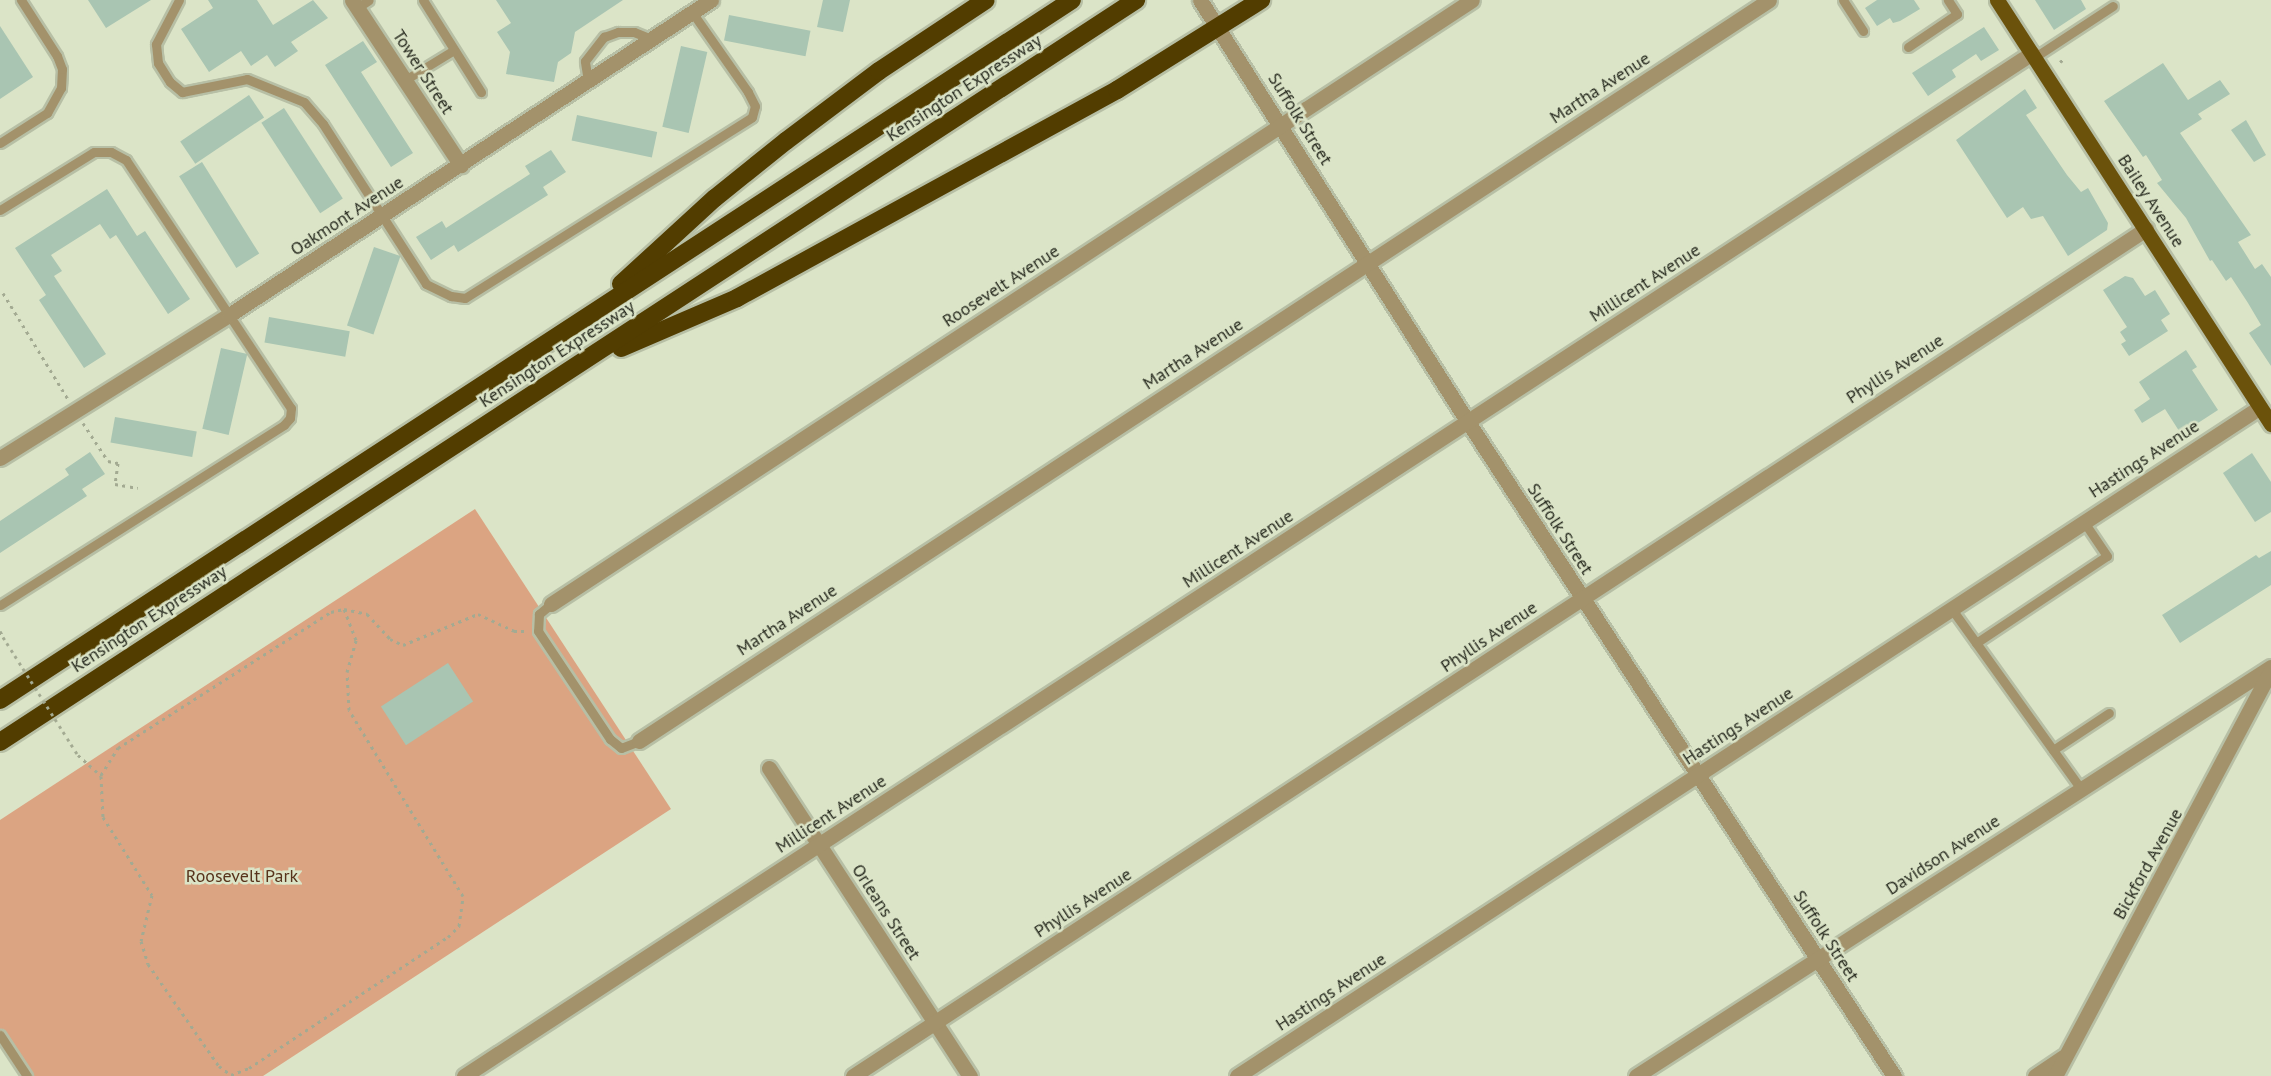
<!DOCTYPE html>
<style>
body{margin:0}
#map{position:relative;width:2271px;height:1076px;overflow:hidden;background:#dbe4c7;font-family:"PT Sans",sans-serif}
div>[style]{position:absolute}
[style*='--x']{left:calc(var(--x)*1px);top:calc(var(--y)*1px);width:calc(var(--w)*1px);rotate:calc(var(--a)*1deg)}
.green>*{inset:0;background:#dba482}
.building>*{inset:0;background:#a9c5b2;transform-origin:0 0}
.path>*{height:3px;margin-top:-1.5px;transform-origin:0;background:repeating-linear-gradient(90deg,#a3aa92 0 3px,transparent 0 7.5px)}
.roads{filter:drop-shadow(2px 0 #b7bfa5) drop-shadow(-2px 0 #b7bfa5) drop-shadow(0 2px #b7bfa5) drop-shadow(0 -2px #b7bfa5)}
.lane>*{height:9px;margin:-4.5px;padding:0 4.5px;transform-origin:4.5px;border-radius:4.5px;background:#a3926b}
.street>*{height:15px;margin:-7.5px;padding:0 7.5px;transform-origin:7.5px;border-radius:7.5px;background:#a3926b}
.primary>*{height:15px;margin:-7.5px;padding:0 7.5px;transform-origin:7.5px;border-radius:7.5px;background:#6b520b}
.highway>*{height:18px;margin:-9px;padding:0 9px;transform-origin:9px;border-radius:9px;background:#523d00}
.path-bridge>*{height:3px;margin-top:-1.5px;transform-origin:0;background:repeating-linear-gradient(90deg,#a3aa92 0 3px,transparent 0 7.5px)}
span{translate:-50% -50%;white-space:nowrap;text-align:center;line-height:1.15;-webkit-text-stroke:5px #dbe4c7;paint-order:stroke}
.street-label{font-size:18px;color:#272a1f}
.park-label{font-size:18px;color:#57331b}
</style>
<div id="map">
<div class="green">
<div style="clip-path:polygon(475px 509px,671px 809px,263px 1076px,30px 1076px,0 1031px,0 820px)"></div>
</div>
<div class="building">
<div style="clip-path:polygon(88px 0,151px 0,106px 28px)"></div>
<div style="clip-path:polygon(208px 0,257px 0,273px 25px,313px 0,328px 18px,291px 42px,298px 51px,275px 67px,267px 55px,251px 66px,241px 51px,209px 72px,181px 29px,213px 8px)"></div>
<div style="clip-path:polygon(496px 0,623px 0,575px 32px,571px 53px,558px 62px,554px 82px,506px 74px,510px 52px,497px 32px,511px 23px)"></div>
<div style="clip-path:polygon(823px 0,850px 0,843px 32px,817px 27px)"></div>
<div style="clip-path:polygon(1877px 0,1914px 0,1920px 9px,1900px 21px,1893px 23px,1890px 18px,1877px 26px,1865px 8px)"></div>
<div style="clip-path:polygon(2035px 0,2081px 0,2086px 9px,2054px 30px)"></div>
<div style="left:729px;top:15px;width:83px;height:26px;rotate:11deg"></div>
<div style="clip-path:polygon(0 26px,33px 77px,0 99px)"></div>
<div style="clip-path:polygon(1984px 27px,1999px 50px,1981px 61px,1976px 54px,1952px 70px,1956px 77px,1928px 96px,1912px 73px)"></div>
<div style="clip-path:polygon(363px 41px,377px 62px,361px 72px,413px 153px,391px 167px,325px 65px)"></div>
<div style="left:681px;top:46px;width:27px;height:83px;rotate:13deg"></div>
<div style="clip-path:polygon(2163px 63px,2188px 100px,2220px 80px,2230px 94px,2198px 114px,2202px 119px,2180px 133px,2251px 235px,2238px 242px,2255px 269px,2262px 264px,2271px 277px,2271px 366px,2249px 333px,2261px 325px,2248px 303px,2231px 277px,2226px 281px,2212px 260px,2210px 261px,2186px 218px,2157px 183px,2162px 180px,2146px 155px,2143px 157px,2104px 101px)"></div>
<div style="clip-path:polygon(2025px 89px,2037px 108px,2026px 115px,2067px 175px,2081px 192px,2088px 188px,2108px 223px,2107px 230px,2068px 256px,2043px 216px,2031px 219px,2023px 207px,2007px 218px,1956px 140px)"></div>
<div style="left:249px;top:95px;width:27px;height:83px;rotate:56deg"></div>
<div style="left:284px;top:108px;width:108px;height:27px;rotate:57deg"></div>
<div style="left:577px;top:115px;width:82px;height:26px;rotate:12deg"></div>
<div style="clip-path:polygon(2246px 120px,2266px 155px,2254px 162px,2231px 130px)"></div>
<div style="clip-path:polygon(551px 150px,566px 172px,543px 187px,548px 195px,458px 252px,454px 245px,431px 260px,416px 237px,442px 221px,446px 228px,530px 174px,525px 166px)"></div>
<div style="left:202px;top:162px;width:108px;height:27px;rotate:58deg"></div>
<div style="clip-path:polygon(107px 189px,137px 236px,145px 231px,190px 299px,168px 314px,116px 235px,110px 239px,100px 224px,51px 255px,62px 271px,54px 276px,106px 354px,84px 368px,39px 300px,46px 295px,15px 248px)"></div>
<div style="left:374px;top:247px;width:28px;height:83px;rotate:19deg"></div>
<div style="clip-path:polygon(2125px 276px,2133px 278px,2145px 296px,2155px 290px,2170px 314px,2161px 320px,2168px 331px,2129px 356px,2121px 344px,2126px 341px,2120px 332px,2127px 327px,2103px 290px)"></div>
<div style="left:269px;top:317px;width:82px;height:26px;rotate:10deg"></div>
<div style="left:221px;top:348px;width:27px;height:83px;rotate:13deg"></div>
<div style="clip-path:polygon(2186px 350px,2197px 367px,2192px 370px,2218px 410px,2181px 434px,2165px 409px,2142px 423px,2134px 410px,2150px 399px,2139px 382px)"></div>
<div style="left:115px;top:417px;width:83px;height:26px;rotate:10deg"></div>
<div style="clip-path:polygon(90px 452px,105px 474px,82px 489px,87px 496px,0 553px,0 521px,69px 475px,65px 469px)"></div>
<div style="clip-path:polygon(2252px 453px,2271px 482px,2271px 512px,2255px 522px,2223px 473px)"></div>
<div style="clip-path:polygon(2271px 551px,2271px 585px,2180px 643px,2162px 615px,2256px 555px,2259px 558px)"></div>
<div style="left:448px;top:663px;width:46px;height:80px;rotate:57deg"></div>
</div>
<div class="path">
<div style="--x:2060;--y:62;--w:5;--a:-37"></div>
<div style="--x:3;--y:293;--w:124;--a:58.5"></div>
<div style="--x:83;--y:423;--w:45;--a:56.7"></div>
<div style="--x:108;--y:461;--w:10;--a:11"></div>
<div style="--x:118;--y:463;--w:21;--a:98"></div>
<div style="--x:115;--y:484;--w:23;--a:10"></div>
<div style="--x:0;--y:631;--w:7;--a:63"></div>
<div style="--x:78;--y:755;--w:31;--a:42"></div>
<div style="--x:101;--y:776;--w:41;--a:87.2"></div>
<div style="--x:103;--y:817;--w:92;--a:57.9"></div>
<div style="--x:152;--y:895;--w:47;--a:103.4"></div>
<div style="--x:141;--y:941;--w:24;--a:73"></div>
<div style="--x:148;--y:964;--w:124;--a:55.2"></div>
<div style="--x:219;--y:1066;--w:15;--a:37"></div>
<div style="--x:231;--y:1075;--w:19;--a:-21"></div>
<div style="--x:249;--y:1068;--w:238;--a:-33.4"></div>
<div style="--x:448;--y:937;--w:16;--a:-45"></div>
<div style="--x:459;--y:926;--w:30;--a:-82"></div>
<div style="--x:463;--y:896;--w:218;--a:-121.5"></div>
<div style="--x:349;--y:710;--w:38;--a:-93"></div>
<div style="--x:347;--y:672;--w:33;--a:-74"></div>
<div style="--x:356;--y:640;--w:33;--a:-111"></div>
<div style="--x:101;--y:775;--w:32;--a:-58"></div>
<div style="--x:118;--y:748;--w:253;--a:-32.6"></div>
<div style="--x:331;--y:612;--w:13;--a:-13"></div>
<div style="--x:344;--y:609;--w:24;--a:12"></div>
<div style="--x:367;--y:614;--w:34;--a:47"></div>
<div style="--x:390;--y:639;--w:14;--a:25"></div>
<div style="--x:403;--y:645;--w:81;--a:-22.5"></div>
<div style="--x:478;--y:614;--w:40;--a:25"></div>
<div style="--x:514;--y:631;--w:14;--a:0"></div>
</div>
<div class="roads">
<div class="lane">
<div style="--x:179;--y:0;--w:50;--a:117.6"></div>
<div style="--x:156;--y:44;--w:19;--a:84"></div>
<div style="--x:158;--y:63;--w:22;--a:58"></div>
<div style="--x:170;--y:82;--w:16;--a:40"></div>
<div style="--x:182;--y:92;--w:66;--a:-11.3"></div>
<div style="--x:247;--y:79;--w:61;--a:22"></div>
<div style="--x:304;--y:102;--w:29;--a:49"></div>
<div style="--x:323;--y:124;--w:190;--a:57.2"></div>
<div style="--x:426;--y:284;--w:28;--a:26"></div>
<div style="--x:451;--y:296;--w:14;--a:8"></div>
<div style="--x:465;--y:298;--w:339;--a:-32.2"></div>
<div style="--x:752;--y:117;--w:11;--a:-75"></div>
<div style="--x:755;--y:106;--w:16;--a:-117"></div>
<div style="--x:748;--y:92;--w:98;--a:-125"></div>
<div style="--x:423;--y:0;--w:109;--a:57.8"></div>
<div style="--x:1843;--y:0;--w:37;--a:57"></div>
<div style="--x:357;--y:8;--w:14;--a:-34"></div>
<div style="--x:1908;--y:47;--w:59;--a:-34"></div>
<div style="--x:1957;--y:14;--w:17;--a:-123"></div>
<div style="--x:2035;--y:57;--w:93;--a:-33.2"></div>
<div style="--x:405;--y:80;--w:57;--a:-31.5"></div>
<div style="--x:588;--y:81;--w:20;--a:-99"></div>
<div style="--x:585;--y:61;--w:31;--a:-52"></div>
<div style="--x:604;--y:37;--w:15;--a:-20"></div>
<div style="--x:618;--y:32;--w:16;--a:0"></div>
<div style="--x:634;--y:32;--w:18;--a:22"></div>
<div style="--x:0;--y:143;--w:56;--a:-32.6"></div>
<div style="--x:47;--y:113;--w:29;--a:-61"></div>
<div style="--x:61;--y:88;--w:19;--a:-87"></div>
<div style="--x:62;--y:69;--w:14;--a:-111"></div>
<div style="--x:57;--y:56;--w:67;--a:-122.7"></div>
<div style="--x:0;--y:210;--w:110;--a:-31.7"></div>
<div style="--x:94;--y:152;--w:17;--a:0"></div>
<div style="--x:111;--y:152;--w:17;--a:28"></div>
<div style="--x:126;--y:160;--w:298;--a:56.4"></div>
<div style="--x:291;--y:408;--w:10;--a:96"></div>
<div style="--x:290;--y:418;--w:9;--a:131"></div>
<div style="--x:284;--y:425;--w:336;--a:147.6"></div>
<div style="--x:551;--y:604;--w:16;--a:140"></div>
<div style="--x:539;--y:614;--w:17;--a:93"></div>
<div style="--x:538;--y:631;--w:130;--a:56.3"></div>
<div style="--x:610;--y:739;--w:14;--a:39"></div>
<div style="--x:621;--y:748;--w:19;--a:-21"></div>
<div style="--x:1951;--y:608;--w:223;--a:54.3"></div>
<div style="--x:1976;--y:643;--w:157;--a:-33.6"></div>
<div style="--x:2107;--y:556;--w:41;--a:-124.1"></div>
<div style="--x:2053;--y:750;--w:67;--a:-33.5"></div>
<div style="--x:0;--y:1035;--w:49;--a:56.6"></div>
</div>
<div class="street">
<div style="--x:352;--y:0;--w:198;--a:56.6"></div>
<div style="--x:1200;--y:0;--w:500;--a:57.6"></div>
<div style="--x:1468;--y:422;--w:781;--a:56.92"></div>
<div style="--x:0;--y:458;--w:270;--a:-32"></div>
<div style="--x:229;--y:315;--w:576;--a:-33.17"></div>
<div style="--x:551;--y:604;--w:1101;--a:-33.26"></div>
<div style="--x:639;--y:741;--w:1351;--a:-33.25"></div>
<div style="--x:769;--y:768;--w:368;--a:56.9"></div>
<div style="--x:464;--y:1076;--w:1872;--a:-33.12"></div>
<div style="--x:853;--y:1076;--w:1546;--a:-33.23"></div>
<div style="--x:1237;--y:1076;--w:1222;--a:-33.18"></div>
<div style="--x:1636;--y:1076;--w:755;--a:-32.79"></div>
<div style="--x:2035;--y:1076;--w:34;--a:-34"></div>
<div style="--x:2055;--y:1076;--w:461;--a:-62"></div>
</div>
<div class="primary">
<div style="--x:1997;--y:0;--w:505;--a:57.13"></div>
</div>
<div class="highway">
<div style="--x:621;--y:284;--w:127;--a:-42.5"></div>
<div style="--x:715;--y:198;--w:91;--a:-38.8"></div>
<div style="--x:786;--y:141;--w:116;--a:-37"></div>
<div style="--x:879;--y:71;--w:128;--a:-33.6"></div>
<div style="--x:621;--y:348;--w:126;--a:-23.3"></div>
<div style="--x:737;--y:298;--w:433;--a:-28.7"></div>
<div style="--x:1117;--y:90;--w:170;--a:-32"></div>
<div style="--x:0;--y:700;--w:1280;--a:-33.14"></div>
<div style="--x:0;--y:742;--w:1357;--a:-33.15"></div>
</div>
</div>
<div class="path-bridge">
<div style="--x:3;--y:637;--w:140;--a:57.6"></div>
</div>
<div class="street-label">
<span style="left:423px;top:72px;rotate:57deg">Tower Street</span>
<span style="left:964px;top:88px;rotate:-33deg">Kensington Expressway</span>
<span style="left:1600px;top:88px;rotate:-33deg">Martha Avenue</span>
<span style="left:1300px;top:119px;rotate:58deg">Suffolk Street</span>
<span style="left:2151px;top:201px;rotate:57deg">Bailey Avenue</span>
<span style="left:347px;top:216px;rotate:-33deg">Oakmont Avenue</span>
<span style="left:1645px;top:283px;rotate:-33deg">Millicent Avenue</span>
<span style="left:1001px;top:286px;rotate:-33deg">Roosevelt Avenue</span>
<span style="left:557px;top:354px;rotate:-33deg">Kensington Expressway</span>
<span style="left:1193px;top:354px;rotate:-33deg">Martha Avenue</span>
<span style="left:1895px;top:369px;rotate:-33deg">Phyllis Avenue</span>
<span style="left:2144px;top:459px;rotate:-33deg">Hastings Avenue</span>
<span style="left:1560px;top:529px;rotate:57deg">Suffolk Street</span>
<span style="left:1238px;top:549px;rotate:-33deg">Millicent Avenue</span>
<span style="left:149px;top:619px;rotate:-33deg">Kensington Expressway</span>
<span style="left:787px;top:620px;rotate:-33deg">Martha Avenue</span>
<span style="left:1489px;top:637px;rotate:-34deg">Phyllis Avenue</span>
<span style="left:1738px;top:726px;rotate:-33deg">Hastings Avenue</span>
<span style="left:831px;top:814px;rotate:-33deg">Millicent Avenue</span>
<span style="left:1943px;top:855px;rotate:-33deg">Davidson Avenue</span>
<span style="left:2148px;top:864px;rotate:-61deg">Bickford Avenue</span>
<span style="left:1083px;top:903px;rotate:-33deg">Phyllis Avenue</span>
<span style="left:886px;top:912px;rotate:57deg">Orleans Street</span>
<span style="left:1826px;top:936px;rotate:57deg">Suffolk Street</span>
<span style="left:1331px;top:992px;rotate:-33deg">Hastings Avenue</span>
</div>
<div class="park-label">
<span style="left:242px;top:876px">Roosevelt Park</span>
</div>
</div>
